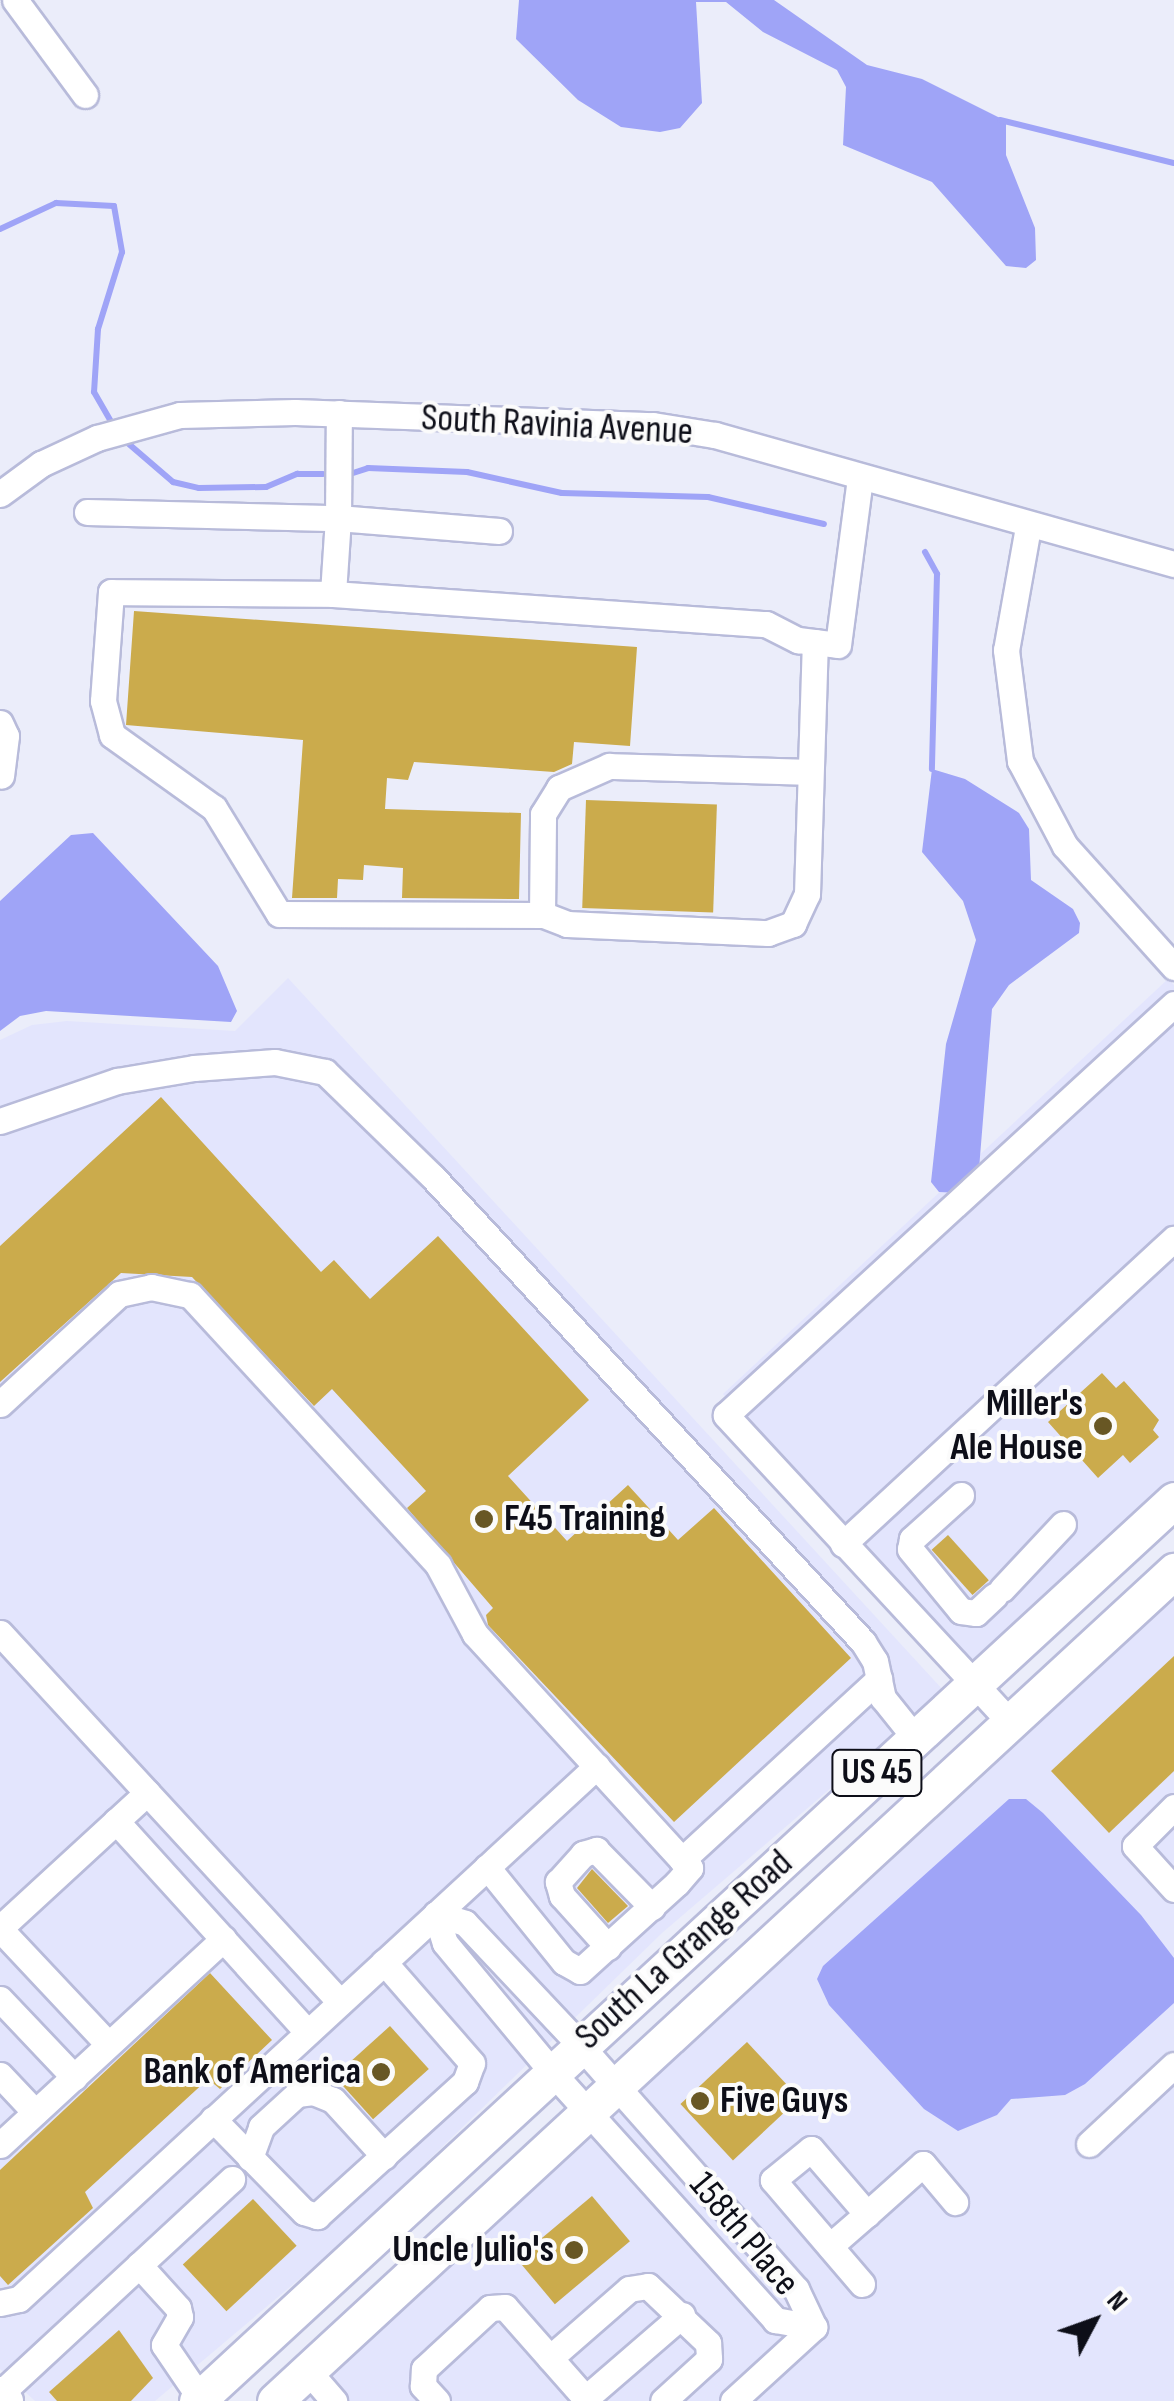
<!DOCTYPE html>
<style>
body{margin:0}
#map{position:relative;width:1174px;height:2401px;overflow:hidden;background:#ebedfa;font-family:"Sofia Sans Condensed",sans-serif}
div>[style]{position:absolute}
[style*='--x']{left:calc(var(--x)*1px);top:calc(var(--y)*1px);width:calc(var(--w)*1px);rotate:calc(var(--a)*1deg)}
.built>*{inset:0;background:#e3e5fd}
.water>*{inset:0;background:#9fa4f7}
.stream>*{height:6px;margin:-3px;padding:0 3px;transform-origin:3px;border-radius:3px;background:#9fa4f7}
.building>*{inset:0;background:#cbab4c;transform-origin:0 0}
.roads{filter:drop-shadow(2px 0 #b8bbda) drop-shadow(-2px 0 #b8bbda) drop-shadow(0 2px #b8bbda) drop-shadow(0 -2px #b8bbda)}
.minor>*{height:25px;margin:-12.5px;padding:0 12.5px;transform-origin:12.5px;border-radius:12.5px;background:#fff}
.major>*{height:30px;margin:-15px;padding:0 15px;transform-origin:15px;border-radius:15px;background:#fff}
.highway>*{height:35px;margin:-17.5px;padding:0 17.5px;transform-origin:17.5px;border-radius:17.5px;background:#fff}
.dots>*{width:28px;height:28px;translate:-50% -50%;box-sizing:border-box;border:5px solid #fbfbfb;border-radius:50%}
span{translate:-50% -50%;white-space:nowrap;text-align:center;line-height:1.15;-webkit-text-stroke:8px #fbfbfb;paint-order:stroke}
.shield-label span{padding:2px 8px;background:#fbfbfb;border:2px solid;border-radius:8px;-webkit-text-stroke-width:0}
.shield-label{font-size:35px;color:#0d0e18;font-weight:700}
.street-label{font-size:38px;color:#0d0e18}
.poi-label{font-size:38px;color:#0d0e18;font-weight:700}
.right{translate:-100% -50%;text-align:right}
.left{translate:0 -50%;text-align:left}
.north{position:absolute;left:1044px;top:2271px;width:100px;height:100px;-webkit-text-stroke:8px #fbfbfb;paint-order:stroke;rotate:49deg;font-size:28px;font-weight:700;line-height:40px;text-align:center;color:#0d0e18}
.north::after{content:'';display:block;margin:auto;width:35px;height:45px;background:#0d0e18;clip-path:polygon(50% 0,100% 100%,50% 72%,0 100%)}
</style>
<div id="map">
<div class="built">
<div style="clip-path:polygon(288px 978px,944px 1691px,662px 1933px,355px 2232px,155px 2401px,35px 2401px,0 2369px,0 1040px,32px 1025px,67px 1021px,235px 1031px)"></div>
<div style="clip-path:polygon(1168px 979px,1174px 985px,1174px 1487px,976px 1674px,723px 1394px)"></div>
<div style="clip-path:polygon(1174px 1578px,1174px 2401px,283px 2401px)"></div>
</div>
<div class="water">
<div style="clip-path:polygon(519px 0,774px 0,867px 65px,922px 79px,1006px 121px,1006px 155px,1035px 228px,1036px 260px,1026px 268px,1006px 266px,932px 182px,843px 145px,846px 87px,837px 70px,763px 32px,726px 2px,696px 2px,702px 103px,680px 128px,660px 132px,621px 127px,578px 100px,516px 39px)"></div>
<div style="clip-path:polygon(932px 769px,965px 779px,1019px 813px,1029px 829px,1031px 880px,1073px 909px,1080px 923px,1079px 933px,1009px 985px,992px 1009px,979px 1169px,962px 1193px,939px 1192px,931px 1182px,946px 1044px,976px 940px,963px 901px,922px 852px)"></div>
<div style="clip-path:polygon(93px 833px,218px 966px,237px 1011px,231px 1022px,46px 1011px,20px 1016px,0 1031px,0 901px,71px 835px)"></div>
<div style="clip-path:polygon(1009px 1799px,1026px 1799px,1043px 1813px,1141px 1915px,1174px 1958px,1174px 2003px,1085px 2084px,1065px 2095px,1011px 2099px,997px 2115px,958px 2131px,924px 2109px,829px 2005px,817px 1979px,823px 1966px)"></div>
</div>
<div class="stream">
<div style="--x:1000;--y:120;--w:179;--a:13.9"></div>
<div style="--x:0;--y:229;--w:62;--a:-24.9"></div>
<div style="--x:56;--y:203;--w:58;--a:3"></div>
<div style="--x:114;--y:206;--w:47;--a:80.1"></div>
<div style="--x:122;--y:252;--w:81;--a:107.3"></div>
<div style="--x:98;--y:329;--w:63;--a:93.6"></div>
<div style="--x:94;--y:392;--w:38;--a:60"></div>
<div style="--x:123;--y:439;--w:66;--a:40.7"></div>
<div style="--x:173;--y:482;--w:27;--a:13"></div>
<div style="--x:199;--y:488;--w:67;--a:-0.9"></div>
<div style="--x:266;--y:487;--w:34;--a:-23"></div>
<div style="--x:297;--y:474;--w:26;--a:0"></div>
<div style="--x:350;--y:474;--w:19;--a:-18"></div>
<div style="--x:368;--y:468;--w:99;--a:2.3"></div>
<div style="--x:467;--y:472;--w:97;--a:12.5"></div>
<div style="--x:562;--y:493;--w:146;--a:1.6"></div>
<div style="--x:708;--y:497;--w:119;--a:13.1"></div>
<div style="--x:925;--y:552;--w:25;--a:61"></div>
<div style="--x:937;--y:574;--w:195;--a:91.5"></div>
</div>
<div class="building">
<div style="clip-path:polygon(134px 611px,637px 647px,630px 746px,574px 742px,572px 764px,554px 772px,414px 762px,408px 780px,387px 778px,385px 809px,521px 813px,519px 899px,402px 898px,403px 868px,364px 865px,363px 880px,338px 879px,337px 898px,292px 898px,303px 740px,126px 725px)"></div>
<div style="left:586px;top:800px;width:131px;height:108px;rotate:2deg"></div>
<div style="clip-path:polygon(161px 1097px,321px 1272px,334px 1260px,370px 1299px,438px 1236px,589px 1400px,508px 1476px,567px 1541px,628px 1485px,678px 1540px,714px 1508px,851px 1658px,674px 1822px,488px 1625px,486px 1615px,493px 1608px,407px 1508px,426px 1491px,332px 1389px,314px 1406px,192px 1277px,121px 1273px,0 1382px,0 1246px)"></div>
<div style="clip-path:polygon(1102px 1373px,1116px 1388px,1124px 1381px,1159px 1420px,1153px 1430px,1159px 1437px,1130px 1463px,1123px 1455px,1098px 1478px,1048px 1422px)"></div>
<div style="left:948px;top:1535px;width:61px;height:22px;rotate:48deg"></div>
<div style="clip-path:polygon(1174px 1656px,1174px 1771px,1109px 1833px,1051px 1771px)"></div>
<div style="clip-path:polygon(592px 1869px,628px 1906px,608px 1923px,577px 1888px)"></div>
<div style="clip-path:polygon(210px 1973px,272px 2040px,220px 2089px,208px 2079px,85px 2192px,93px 2208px,8px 2285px,0 2276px,0 2170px)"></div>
<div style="left:390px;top:2026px;width:58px;height:75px;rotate:48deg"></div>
<div style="left:747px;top:2042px;width:77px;height:91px;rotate:47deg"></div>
<div style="left:592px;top:2196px;width:59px;height:98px;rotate:50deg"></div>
<div style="left:253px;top:2199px;width:64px;height:96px;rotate:47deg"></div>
<div style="clip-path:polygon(119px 2330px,153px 2378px,131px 2401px,57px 2401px,49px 2392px)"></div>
</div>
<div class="roads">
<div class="minor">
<div style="--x:15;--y:0;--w:118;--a:53.6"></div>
<div style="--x:0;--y:494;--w:51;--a:-36.2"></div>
<div style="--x:41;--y:464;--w:62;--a:-24.9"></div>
<div style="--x:97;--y:438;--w:86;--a:-15.5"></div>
<div style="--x:180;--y:415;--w:115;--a:-1.5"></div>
<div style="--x:295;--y:412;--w:358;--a:2.1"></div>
<div style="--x:653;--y:425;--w:63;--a:9.2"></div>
<div style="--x:715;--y:435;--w:477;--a:15.7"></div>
<div style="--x:87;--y:512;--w:251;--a:1.4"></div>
<div style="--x:338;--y:518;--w:105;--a:-89.5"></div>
<div style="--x:1028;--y:527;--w:125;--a:100.1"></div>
<div style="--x:1006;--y:650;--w:112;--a:82.8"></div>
<div style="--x:1020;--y:761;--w:96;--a:62.1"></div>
<div style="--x:1065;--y:846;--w:163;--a:48"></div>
<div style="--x:499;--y:531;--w:162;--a:-175.4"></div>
<div style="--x:338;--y:518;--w:76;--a:93.8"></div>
<div style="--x:333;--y:594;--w:434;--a:4"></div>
<div style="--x:766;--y:624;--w:36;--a:27"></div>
<div style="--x:798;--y:640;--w:40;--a:7.1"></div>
<div style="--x:838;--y:645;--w:169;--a:-82.5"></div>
<div style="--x:333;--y:594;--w:222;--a:-179.5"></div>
<div style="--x:111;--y:592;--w:109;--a:94.2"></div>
<div style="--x:103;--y:701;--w:35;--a:75"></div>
<div style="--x:112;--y:735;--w:125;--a:35.6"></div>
<div style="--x:214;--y:808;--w:124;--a:58.5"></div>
<div style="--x:279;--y:914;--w:265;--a:0.2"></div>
<div style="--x:544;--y:915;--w:25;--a:21"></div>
<div style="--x:567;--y:924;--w:201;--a:2.6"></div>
<div style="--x:768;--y:933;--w:27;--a:-20"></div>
<div style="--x:793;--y:924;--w:33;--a:-65"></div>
<div style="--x:807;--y:894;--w:252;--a:-88.2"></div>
<div style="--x:0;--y:723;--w:14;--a:65"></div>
<div style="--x:6;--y:736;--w:40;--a:97.1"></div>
<div style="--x:542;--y:915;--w:101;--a:-89.4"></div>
<div style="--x:543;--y:814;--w:31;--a:-58"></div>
<div style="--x:559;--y:788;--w:55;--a:-23.7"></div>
<div style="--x:609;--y:766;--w:199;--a:1.7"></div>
<div style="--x:0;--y:1121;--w:124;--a:-18.9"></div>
<div style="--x:117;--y:1081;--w:78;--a:-9.6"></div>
<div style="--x:194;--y:1068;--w:81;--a:-4.2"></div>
<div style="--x:275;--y:1062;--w:51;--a:11.3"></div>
<div style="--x:325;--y:1072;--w:149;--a:44.2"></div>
<div style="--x:432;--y:1176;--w:635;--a:47.23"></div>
<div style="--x:863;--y:1642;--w:22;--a:58"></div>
<div style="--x:875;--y:1661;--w:38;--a:78"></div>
<div style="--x:883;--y:1698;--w:51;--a:51.3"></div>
<div style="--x:0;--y:1404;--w:162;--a:-42.7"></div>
<div style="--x:119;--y:1294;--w:33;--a:-12"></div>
<div style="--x:151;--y:1287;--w:40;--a:12"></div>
<div style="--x:190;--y:1295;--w:367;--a:47.4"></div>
<div style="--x:438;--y:1565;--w:78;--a:61.8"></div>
<div style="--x:475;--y:1634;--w:306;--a:47.5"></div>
<div style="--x:682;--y:1860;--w:268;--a:-42.6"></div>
<div style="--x:961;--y:1495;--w:66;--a:138.1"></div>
<div style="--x:912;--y:1539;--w:10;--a:101"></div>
<div style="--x:910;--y:1549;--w:80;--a:50.6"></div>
<div style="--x:961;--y:1611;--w:15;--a:8"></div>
<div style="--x:976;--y:1613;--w:25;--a:-43"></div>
<div style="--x:843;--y:1544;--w:450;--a:-42.7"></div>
<div style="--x:1002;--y:1589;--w:89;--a:-46.8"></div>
<div style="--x:0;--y:1633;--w:502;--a:47.34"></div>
<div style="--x:1009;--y:1721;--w:417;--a:-132.8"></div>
<div style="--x:726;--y:1415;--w:608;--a:-42.53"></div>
<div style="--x:1174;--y:1807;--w:55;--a:135"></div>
<div style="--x:1135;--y:1846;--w:58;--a:47.8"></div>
<div style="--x:116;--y:1821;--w:285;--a:47.8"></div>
<div style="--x:487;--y:1867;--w:122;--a:51"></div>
<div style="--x:564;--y:1962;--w:18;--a:29"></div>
<div style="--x:580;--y:1971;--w:131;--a:-42.2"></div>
<div style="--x:677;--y:1883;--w:20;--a:-49"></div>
<div style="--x:690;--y:1868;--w:11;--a:-135"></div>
<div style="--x:436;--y:1914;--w:30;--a:73"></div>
<div style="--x:445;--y:1943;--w:168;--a:50.3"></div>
<div style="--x:552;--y:2072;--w:334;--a:48"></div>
<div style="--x:775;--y:2320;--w:40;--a:10"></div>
<div style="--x:436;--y:1914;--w:30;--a:17"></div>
<div style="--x:465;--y:1923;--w:168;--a:46.7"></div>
<div style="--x:580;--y:2045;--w:326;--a:48.5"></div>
<div style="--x:796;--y:2289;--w:42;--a:64.7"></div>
<div style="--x:0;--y:1928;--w:200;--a:-42.6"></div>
<div style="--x:0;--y:1929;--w:158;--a:46.8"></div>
<div style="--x:608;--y:1947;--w:69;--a:-132"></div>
<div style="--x:562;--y:1896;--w:15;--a:-106"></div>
<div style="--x:558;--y:1882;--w:38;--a:-48"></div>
<div style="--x:583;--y:1854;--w:14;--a:-17"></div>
<div style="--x:596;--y:1850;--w:80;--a:45.5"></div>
<div style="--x:0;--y:1999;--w:108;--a:46.5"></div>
<div style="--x:0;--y:2075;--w:51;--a:46.6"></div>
<div style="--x:213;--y:2119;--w:130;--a:45.6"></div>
<div style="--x:304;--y:2212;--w:14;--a:17"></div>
<div style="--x:317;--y:2216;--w:200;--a:-42.2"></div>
<div style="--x:465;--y:2082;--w:20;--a:-70"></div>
<div style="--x:472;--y:2063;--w:134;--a:-131.1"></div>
<div style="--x:1089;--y:2144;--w:116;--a:-42.9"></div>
<div style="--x:0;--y:2145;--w:304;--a:-42.7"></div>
<div style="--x:250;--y:2158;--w:33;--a:-70"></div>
<div style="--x:261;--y:2127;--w:49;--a:-42.5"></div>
<div style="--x:297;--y:2094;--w:16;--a:-7"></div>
<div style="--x:313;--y:2092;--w:22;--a:22"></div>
<div style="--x:333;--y:2100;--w:76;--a:47.7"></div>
<div style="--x:830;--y:2246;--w:49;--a:-40.9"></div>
<div style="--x:139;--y:2265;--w:58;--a:47.8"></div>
<div style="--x:178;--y:2308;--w:9;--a:77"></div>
<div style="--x:180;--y:2317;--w:32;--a:120"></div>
<div style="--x:164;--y:2345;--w:64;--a:55.8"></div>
<div style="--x:862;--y:2284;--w:137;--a:-130.6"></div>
<div style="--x:773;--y:2180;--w:49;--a:-39.2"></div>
<div style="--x:811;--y:2149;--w:86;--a:49.3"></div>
<div style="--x:867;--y:2214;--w:75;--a:-41.8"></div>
<div style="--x:923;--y:2164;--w:50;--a:49.9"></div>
<div style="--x:0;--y:2303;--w:19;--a:-12"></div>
<div style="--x:19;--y:2299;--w:786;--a:-42.68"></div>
<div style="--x:550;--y:2358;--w:105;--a:-41.1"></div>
<div style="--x:629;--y:2289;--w:19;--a:-9"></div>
<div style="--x:648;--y:2286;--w:83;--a:43.5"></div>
<div style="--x:708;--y:2343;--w:16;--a:86"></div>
<div style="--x:709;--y:2359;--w:62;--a:137.6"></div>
<div style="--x:308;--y:2371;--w:40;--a:49"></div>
<div style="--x:1;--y:2393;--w:315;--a:-42.8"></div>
<div style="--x:586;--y:2398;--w:127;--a:-40.8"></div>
<div style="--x:437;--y:2401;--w:21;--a:-133"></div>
<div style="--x:423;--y:2386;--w:17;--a:-87"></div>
<div style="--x:424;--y:2369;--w:90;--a:-42.7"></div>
<div style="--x:490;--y:2308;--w:15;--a:-4"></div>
<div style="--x:505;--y:2307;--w:125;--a:48.6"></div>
<div style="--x:733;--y:2401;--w:110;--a:-42.4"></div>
</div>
<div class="major">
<div style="--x:0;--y:2392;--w:12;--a:48"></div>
</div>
<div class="highway">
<div style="--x:197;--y:2401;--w:1329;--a:-42.68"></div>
<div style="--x:275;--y:2401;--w:1224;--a:-42.71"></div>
</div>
</div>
<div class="dots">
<div style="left:1103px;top:1426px;background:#685724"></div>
<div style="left:484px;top:1519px;background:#685724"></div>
<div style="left:381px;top:2072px;background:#685724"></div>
<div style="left:700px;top:2101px;background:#685724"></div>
<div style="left:574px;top:2250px;background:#685724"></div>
</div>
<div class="shield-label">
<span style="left:877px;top:1773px">US 45</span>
</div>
<div class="street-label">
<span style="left:557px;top:425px;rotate:3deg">South Ravinia Avenue</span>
<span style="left:684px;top:1950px;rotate:-42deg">South La Grange Road</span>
<span style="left:744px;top:2234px;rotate:50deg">158th Place</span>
</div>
<div class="poi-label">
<span class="right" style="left:1083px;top:1426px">Miller's<br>Ale House</span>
<span class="left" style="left:504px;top:1519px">F45 Training</span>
<span class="right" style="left:361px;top:2072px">Bank of America</span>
<span class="left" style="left:720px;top:2101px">Five Guys</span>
<span class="right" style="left:554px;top:2250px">Uncle Julio's</span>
</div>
<div class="north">N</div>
</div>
